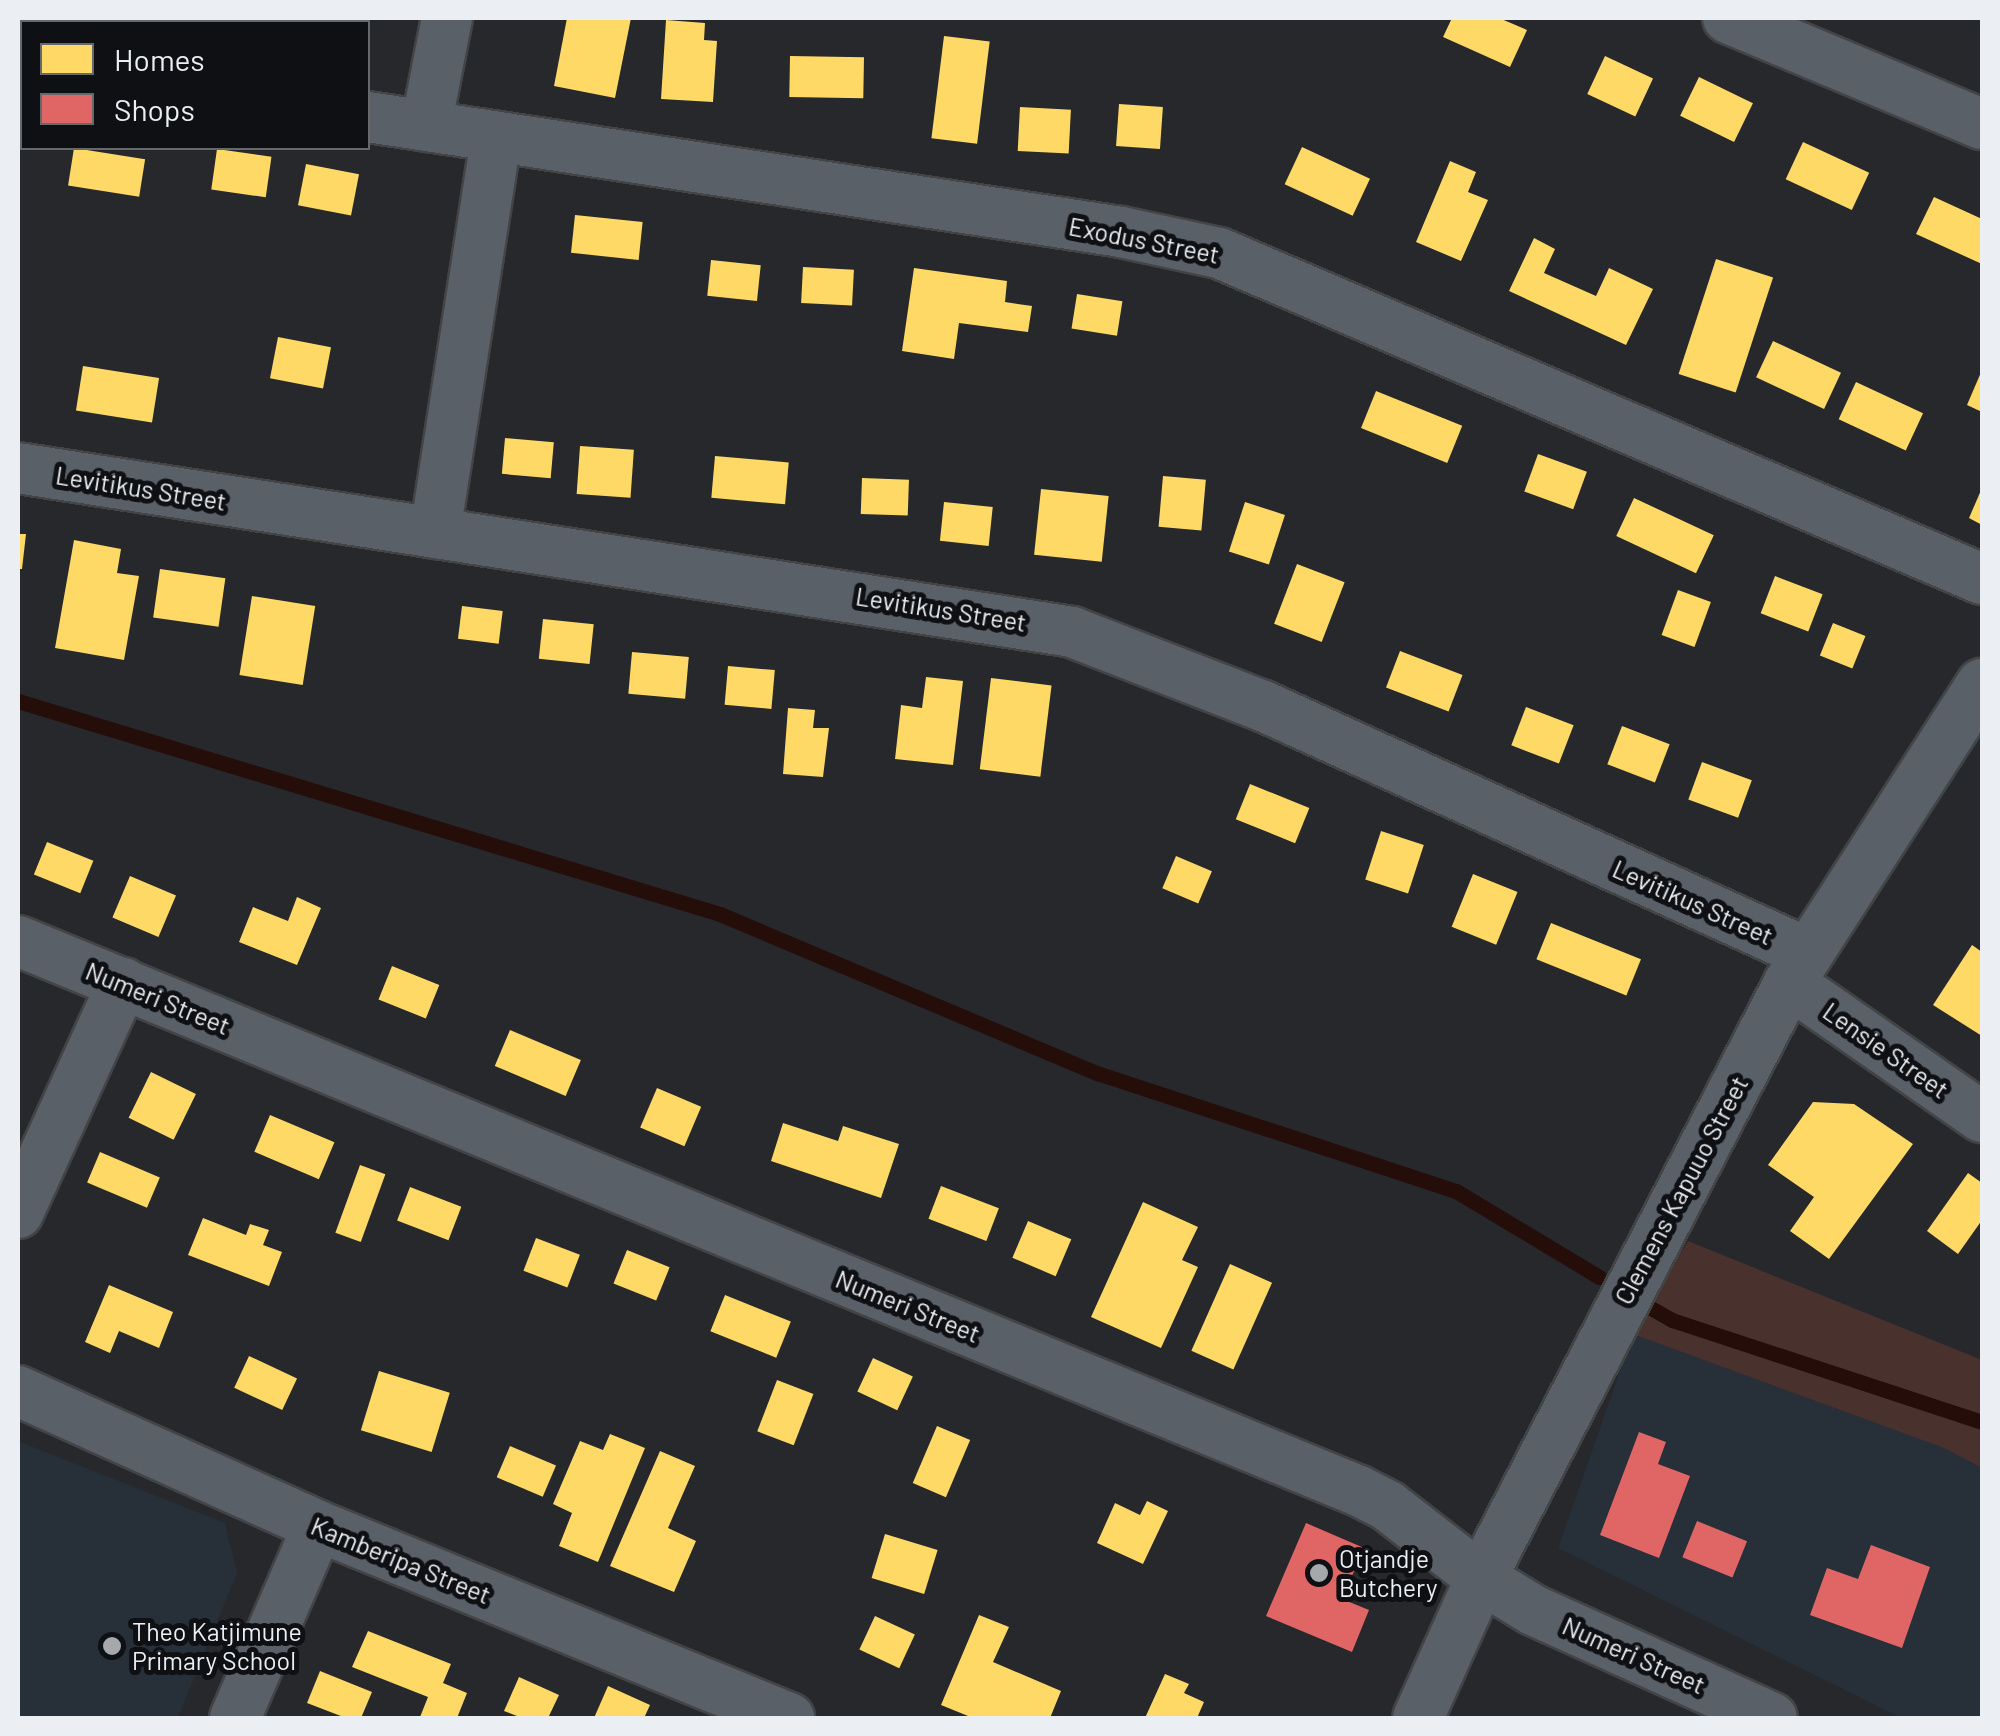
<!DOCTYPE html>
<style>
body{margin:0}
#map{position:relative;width:2000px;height:1736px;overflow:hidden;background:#26282b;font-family:Barlow,sans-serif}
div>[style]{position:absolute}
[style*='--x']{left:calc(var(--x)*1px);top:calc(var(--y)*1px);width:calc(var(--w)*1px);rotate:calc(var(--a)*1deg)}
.built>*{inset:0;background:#272f38}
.green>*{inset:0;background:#49322e}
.homes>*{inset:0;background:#ffd966;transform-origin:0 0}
.shops>*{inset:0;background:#e06666;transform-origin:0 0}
.stream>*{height:15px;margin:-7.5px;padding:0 7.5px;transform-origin:7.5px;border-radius:7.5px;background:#250e0a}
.roads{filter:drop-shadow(2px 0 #424446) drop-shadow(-2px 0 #424446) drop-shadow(0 2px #424446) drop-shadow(0 -2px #424446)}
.minor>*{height:50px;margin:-25px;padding:0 25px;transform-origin:25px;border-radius:25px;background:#596068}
.dots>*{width:28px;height:28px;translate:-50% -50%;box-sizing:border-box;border:5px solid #0e1013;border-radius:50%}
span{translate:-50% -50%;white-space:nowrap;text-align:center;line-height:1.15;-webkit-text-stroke:10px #0e1013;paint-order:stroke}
.street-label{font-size:25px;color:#ebeef2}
.poi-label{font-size:25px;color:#ebeef2}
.left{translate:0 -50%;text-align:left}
.frame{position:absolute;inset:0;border:20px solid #ebeef2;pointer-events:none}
.legend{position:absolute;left:20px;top:20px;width:350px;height:130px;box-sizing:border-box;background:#0e1013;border:2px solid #66696c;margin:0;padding:12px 18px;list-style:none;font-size:30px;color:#ebeef2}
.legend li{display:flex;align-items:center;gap:20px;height:50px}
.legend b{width:50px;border:2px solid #66696c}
</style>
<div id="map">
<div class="built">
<div style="clip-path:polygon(1633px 1334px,1944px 1448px,1982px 1468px,1982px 1718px,1901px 1718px,1558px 1548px)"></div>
<div style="clip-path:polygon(18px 1441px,225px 1523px,237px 1573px,178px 1718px,18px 1718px)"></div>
</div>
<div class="green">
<div style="clip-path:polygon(1688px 1241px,1982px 1360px,1982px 1468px,1944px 1448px,1633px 1334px)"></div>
</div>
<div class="homes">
<div style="clip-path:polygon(308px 18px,360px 18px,359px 22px)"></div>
<div style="clip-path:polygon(567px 18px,631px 18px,615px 98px,554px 86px)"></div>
<div style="clip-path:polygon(1452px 18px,1499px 18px,1527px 30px,1510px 67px,1443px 37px)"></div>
<div style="clip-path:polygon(666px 20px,705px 23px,704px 40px,717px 41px,713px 102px,661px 99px)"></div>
<div style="left:944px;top:36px;width:46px;height:103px;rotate:7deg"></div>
<div style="left:790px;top:56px;width:74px;height:41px;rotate:1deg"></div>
<div style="left:1605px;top:56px;width:53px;height:42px;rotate:25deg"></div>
<div style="left:1699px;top:77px;width:60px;height:43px;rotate:26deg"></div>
<div style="left:1119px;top:104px;width:44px;height:42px;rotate:4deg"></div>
<div style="left:1020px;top:107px;width:51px;height:44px;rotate:3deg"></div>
<div style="left:1803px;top:142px;width:73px;height:41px;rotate:25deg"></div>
<div style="left:1302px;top:147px;width:75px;height:41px;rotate:25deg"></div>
<div style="left:74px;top:148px;width:72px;height:38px;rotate:9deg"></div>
<div style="left:217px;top:149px;width:55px;height:41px;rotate:8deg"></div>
<div style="clip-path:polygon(1450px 161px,1476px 172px,1468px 192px,1488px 200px,1461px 261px,1416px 242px)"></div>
<div style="left:306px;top:164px;width:54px;height:42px;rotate:11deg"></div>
<div style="clip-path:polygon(1934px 197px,1982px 219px,1982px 264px,1916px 234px)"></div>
<div style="left:575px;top:215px;width:68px;height:38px;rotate:6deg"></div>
<div style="clip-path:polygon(1534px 238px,1555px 249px,1544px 273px,1596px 296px,1609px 268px,1653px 289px,1626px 345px,1509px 291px)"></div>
<div style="left:1716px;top:259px;width:60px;height:121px;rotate:18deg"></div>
<div style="left:711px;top:260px;width:50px;height:36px;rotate:6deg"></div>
<div style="left:803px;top:267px;width:51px;height:36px;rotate:3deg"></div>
<div style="clip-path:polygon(914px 268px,1007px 281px,1005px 302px,1032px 306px,1028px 332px,959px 323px,954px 359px,902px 351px)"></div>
<div style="left:1077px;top:294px;width:46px;height:35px;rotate:9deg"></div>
<div style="left:278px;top:337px;width:54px;height:42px;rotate:11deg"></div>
<div style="left:1773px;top:341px;width:75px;height:40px;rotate:25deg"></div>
<div style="left:83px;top:366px;width:77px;height:45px;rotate:9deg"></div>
<div style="clip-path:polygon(1982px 370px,1982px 412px,1967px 405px)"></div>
<div style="left:1856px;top:382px;width:74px;height:41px;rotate:25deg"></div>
<div style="left:1376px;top:391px;width:93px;height:40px;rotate:22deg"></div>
<div style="left:505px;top:438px;width:49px;height:36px;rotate:5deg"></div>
<div style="left:580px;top:446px;width:54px;height:48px;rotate:4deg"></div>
<div style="left:1538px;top:454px;width:52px;height:40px;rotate:20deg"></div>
<div style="left:715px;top:456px;width:74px;height:42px;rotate:5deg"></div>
<div style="left:1163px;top:476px;width:43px;height:51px;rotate:5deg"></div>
<div style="left:862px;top:478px;width:47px;height:36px;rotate:2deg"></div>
<div style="clip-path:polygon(1982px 488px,1982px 525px,1969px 518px)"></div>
<div style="left:1041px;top:489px;width:68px;height:66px;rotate:6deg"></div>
<div style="left:1634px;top:498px;width:88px;height:42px;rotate:25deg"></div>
<div style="left:944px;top:502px;width:49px;height:39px;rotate:6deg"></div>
<div style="left:1245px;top:502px;width:42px;height:52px;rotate:18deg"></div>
<div style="clip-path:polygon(18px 534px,26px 534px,22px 569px,18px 569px)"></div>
<div style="clip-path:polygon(74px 540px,121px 549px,117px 573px,139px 576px,124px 660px,55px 648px)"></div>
<div style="left:1297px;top:564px;width:51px;height:64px;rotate:21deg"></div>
<div style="left:160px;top:569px;width:66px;height:49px;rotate:8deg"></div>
<div style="left:1775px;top:576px;width:51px;height:40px;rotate:21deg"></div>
<div style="left:1678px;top:590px;width:35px;height:48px;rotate:20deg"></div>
<div style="left:252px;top:596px;width:64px;height:80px;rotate:9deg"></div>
<div style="left:462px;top:606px;width:41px;height:33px;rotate:7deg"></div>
<div style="left:543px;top:619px;width:51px;height:40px;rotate:6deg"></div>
<div style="left:1833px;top:623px;width:35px;height:35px;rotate:22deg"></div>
<div style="left:1400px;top:651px;width:67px;height:39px;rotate:21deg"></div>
<div style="left:632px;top:652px;width:57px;height:42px;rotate:5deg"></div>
<div style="left:728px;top:666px;width:47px;height:39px;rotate:5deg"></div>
<div style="clip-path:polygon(926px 677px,963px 681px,953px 765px,895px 759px,901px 705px,922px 708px)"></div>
<div style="left:991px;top:678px;width:61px;height:92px;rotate:7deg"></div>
<div style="left:1526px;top:707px;width:51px;height:41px;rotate:21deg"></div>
<div style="clip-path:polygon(788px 708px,815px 710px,813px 728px,829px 728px,823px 777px,783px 774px)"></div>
<div style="left:1622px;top:726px;width:51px;height:41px;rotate:21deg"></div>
<div style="left:1702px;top:762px;width:53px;height:40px;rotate:20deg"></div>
<div style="left:1250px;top:784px;width:64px;height:38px;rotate:22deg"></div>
<div style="left:1381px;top:831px;width:45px;height:51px;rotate:18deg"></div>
<div style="left:47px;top:842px;width:50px;height:35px;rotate:22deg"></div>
<div style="left:1176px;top:856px;width:39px;height:35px;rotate:23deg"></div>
<div style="left:1473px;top:874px;width:48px;height:57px;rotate:22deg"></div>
<div style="left:130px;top:876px;width:50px;height:45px;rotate:23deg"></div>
<div style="clip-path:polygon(297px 897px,321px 908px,297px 965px,239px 942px,253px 907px,288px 921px)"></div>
<div style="left:1551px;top:923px;width:97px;height:39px;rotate:22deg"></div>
<div style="clip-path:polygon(1972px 945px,1982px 952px,1982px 1036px,1933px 1005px)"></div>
<div style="left:392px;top:966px;width:51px;height:36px;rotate:22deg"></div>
<div style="left:510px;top:1030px;width:77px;height:39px;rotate:23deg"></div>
<div style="left:151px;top:1072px;width:50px;height:51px;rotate:26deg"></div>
<div style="left:657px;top:1088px;width:48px;height:43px;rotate:23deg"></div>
<div style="clip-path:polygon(1813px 1102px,1854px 1104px,1913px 1144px,1829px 1259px,1790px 1231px,1814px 1197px,1768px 1165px)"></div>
<div style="left:270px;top:1115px;width:70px;height:40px;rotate:23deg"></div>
<div style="clip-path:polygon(783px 1123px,838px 1141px,843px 1126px,899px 1144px,881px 1198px,771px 1161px)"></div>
<div style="left:100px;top:1152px;width:65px;height:33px;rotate:23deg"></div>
<div style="left:360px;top:1165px;width:27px;height:72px;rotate:20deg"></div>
<div style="clip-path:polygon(1968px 1173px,1982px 1183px,1982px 1220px,1958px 1254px,1927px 1231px)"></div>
<div style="left:941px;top:1186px;width:62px;height:35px;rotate:21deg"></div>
<div style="left:410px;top:1187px;width:55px;height:36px;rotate:21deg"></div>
<div style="clip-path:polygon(1143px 1202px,1198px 1227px,1182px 1260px,1198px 1267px,1161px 1348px,1091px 1317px)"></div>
<div style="clip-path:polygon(203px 1218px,246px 1235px,250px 1224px,269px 1230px,263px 1245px,282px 1252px,269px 1286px,188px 1255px)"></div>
<div style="left:1028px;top:1221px;width:47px;height:40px;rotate:23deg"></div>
<div style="left:536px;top:1238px;width:47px;height:35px;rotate:21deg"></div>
<div style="left:627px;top:1250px;width:46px;height:36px;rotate:22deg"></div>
<div style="left:1230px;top:1264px;width:46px;height:95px;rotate:24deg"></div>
<div style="clip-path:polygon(109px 1285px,173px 1312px,159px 1348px,119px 1331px,110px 1353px,85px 1342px)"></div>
<div style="left:725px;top:1295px;width:71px;height:39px;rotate:22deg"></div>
<div style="left:249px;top:1356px;width:53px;height:35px;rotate:25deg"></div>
<div style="left:873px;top:1358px;width:44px;height:37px;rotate:25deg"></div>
<div style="left:379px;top:1371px;width:74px;height:62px;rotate:17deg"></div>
<div style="left:777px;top:1380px;width:39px;height:55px;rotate:21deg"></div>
<div style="left:937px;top:1426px;width:36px;height:62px;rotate:23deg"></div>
<div style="clip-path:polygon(610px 1434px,645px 1448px,598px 1562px,559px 1546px,572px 1513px,553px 1504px,580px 1441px,603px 1450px)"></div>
<div style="left:510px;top:1446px;width:50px;height:34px;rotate:23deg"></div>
<div style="clip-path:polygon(660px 1451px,695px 1466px,668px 1528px,696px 1541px,674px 1592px,610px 1566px)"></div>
<div style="clip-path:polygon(1147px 1501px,1168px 1511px,1143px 1564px,1097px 1543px,1115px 1503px,1140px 1515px)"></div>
<div style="left:885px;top:1534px;width:55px;height:46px;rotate:17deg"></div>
<div style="clip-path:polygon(979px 1615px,1009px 1627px,993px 1662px,1061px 1691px,1050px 1718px,973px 1718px,941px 1705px)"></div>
<div style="left:875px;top:1616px;width:44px;height:37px;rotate:25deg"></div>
<div style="clip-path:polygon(368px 1631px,451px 1664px,443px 1683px,467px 1693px,457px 1718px,420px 1717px,428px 1697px,352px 1667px)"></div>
<div style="clip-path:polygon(320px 1671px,372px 1692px,361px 1718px,346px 1718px,307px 1703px)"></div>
<div style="clip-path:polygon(1165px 1674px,1189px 1684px,1184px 1693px,1204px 1702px,1197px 1718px,1145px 1718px)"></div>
<div style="clip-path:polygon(519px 1677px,559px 1695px,548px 1718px,522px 1718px,504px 1711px)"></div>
<div style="clip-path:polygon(608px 1686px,650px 1705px,644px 1718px,594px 1718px)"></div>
</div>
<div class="shops">
<div style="clip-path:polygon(1639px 1432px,1666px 1442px,1658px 1464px,1690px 1476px,1659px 1558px,1600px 1535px)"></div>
<div style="left:1697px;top:1521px;width:54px;height:39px;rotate:22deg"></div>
<div style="clip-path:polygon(1306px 1523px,1364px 1548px,1342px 1599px,1369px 1610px,1352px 1652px,1266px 1616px)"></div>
<div style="clip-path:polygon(1871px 1545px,1930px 1567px,1902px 1648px,1810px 1615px,1827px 1568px,1858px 1579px)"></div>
</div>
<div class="stream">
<div style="--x:18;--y:701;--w:734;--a:16.88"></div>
<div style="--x:720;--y:914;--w:409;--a:22.9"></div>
<div style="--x:1097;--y:1073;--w:378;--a:18.2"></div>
<div style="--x:1456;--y:1191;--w:167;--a:31"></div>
<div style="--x:1635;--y:1299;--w:43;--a:29.6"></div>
<div style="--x:1672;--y:1320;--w:326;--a:18.2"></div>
</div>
<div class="roads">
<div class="minor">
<div style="--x:1728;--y:18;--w:275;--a:22.7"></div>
<div style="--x:18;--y:40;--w:4;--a:27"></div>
<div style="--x:368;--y:117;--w:762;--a:8.68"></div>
<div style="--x:1121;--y:232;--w:100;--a:12.1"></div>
<div style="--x:1219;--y:253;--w:830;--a:23.14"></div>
<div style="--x:426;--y:126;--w:110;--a:-79"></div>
<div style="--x:18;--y:468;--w:1067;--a:8.84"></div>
<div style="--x:1072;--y:632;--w:205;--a:21.2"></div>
<div style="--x:1263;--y:706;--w:597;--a:24.42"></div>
<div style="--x:435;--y:533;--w:401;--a:-81.2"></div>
<div style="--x:18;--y:941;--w:1449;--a:22.3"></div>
<div style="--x:1359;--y:1491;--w:33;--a:27"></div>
<div style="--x:1388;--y:1506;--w:118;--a:37.7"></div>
<div style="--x:1481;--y:1578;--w:61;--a:31.6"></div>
<div style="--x:1533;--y:1610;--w:262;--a:24.3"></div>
<div style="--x:1789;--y:983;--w:235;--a:34.8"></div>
<div style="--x:18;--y:1213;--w:253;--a:-65.5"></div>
<div style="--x:18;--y:1391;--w:329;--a:24.2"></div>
<div style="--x:318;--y:1526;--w:509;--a:22.18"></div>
<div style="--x:235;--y:1718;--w:209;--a:-66.6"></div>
<div style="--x:1418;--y:1718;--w:154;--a:-65.8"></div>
<div style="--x:1481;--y:1578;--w:670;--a:-62.63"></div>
<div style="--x:1789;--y:983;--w:356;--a:-57.2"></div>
</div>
</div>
<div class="dots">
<div style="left:1319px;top:1573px;background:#a6a9ac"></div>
<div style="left:112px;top:1646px;background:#a6a9ac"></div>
</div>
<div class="street-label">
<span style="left:1144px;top:240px;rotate:11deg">Exodus Street</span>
<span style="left:141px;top:488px;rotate:9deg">Levitikus Street</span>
<span style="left:941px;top:609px;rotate:9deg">Levitikus Street</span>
<span style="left:1693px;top:902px;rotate:24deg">Levitikus Street</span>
<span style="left:158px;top:998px;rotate:22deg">Numeri Street</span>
<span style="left:1886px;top:1050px;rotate:35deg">Lensie Street</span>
<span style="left:1681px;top:1190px;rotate:-62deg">Clemens Kapuuo Street</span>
<span style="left:908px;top:1306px;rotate:22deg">Numeri Street</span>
<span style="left:401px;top:1560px;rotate:22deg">Kamberipa Street</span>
<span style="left:1634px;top:1655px;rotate:24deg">Numeri Street</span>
</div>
<div class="poi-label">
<span class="left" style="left:1339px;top:1573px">Otjandje<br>Butchery</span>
<span class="left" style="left:132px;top:1646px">Theo Katjimune<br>Primary School</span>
</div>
<div class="frame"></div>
<ul class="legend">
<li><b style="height:28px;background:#ffd966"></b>Homes</li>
<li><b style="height:28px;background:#e06666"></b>Shops</li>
</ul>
</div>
